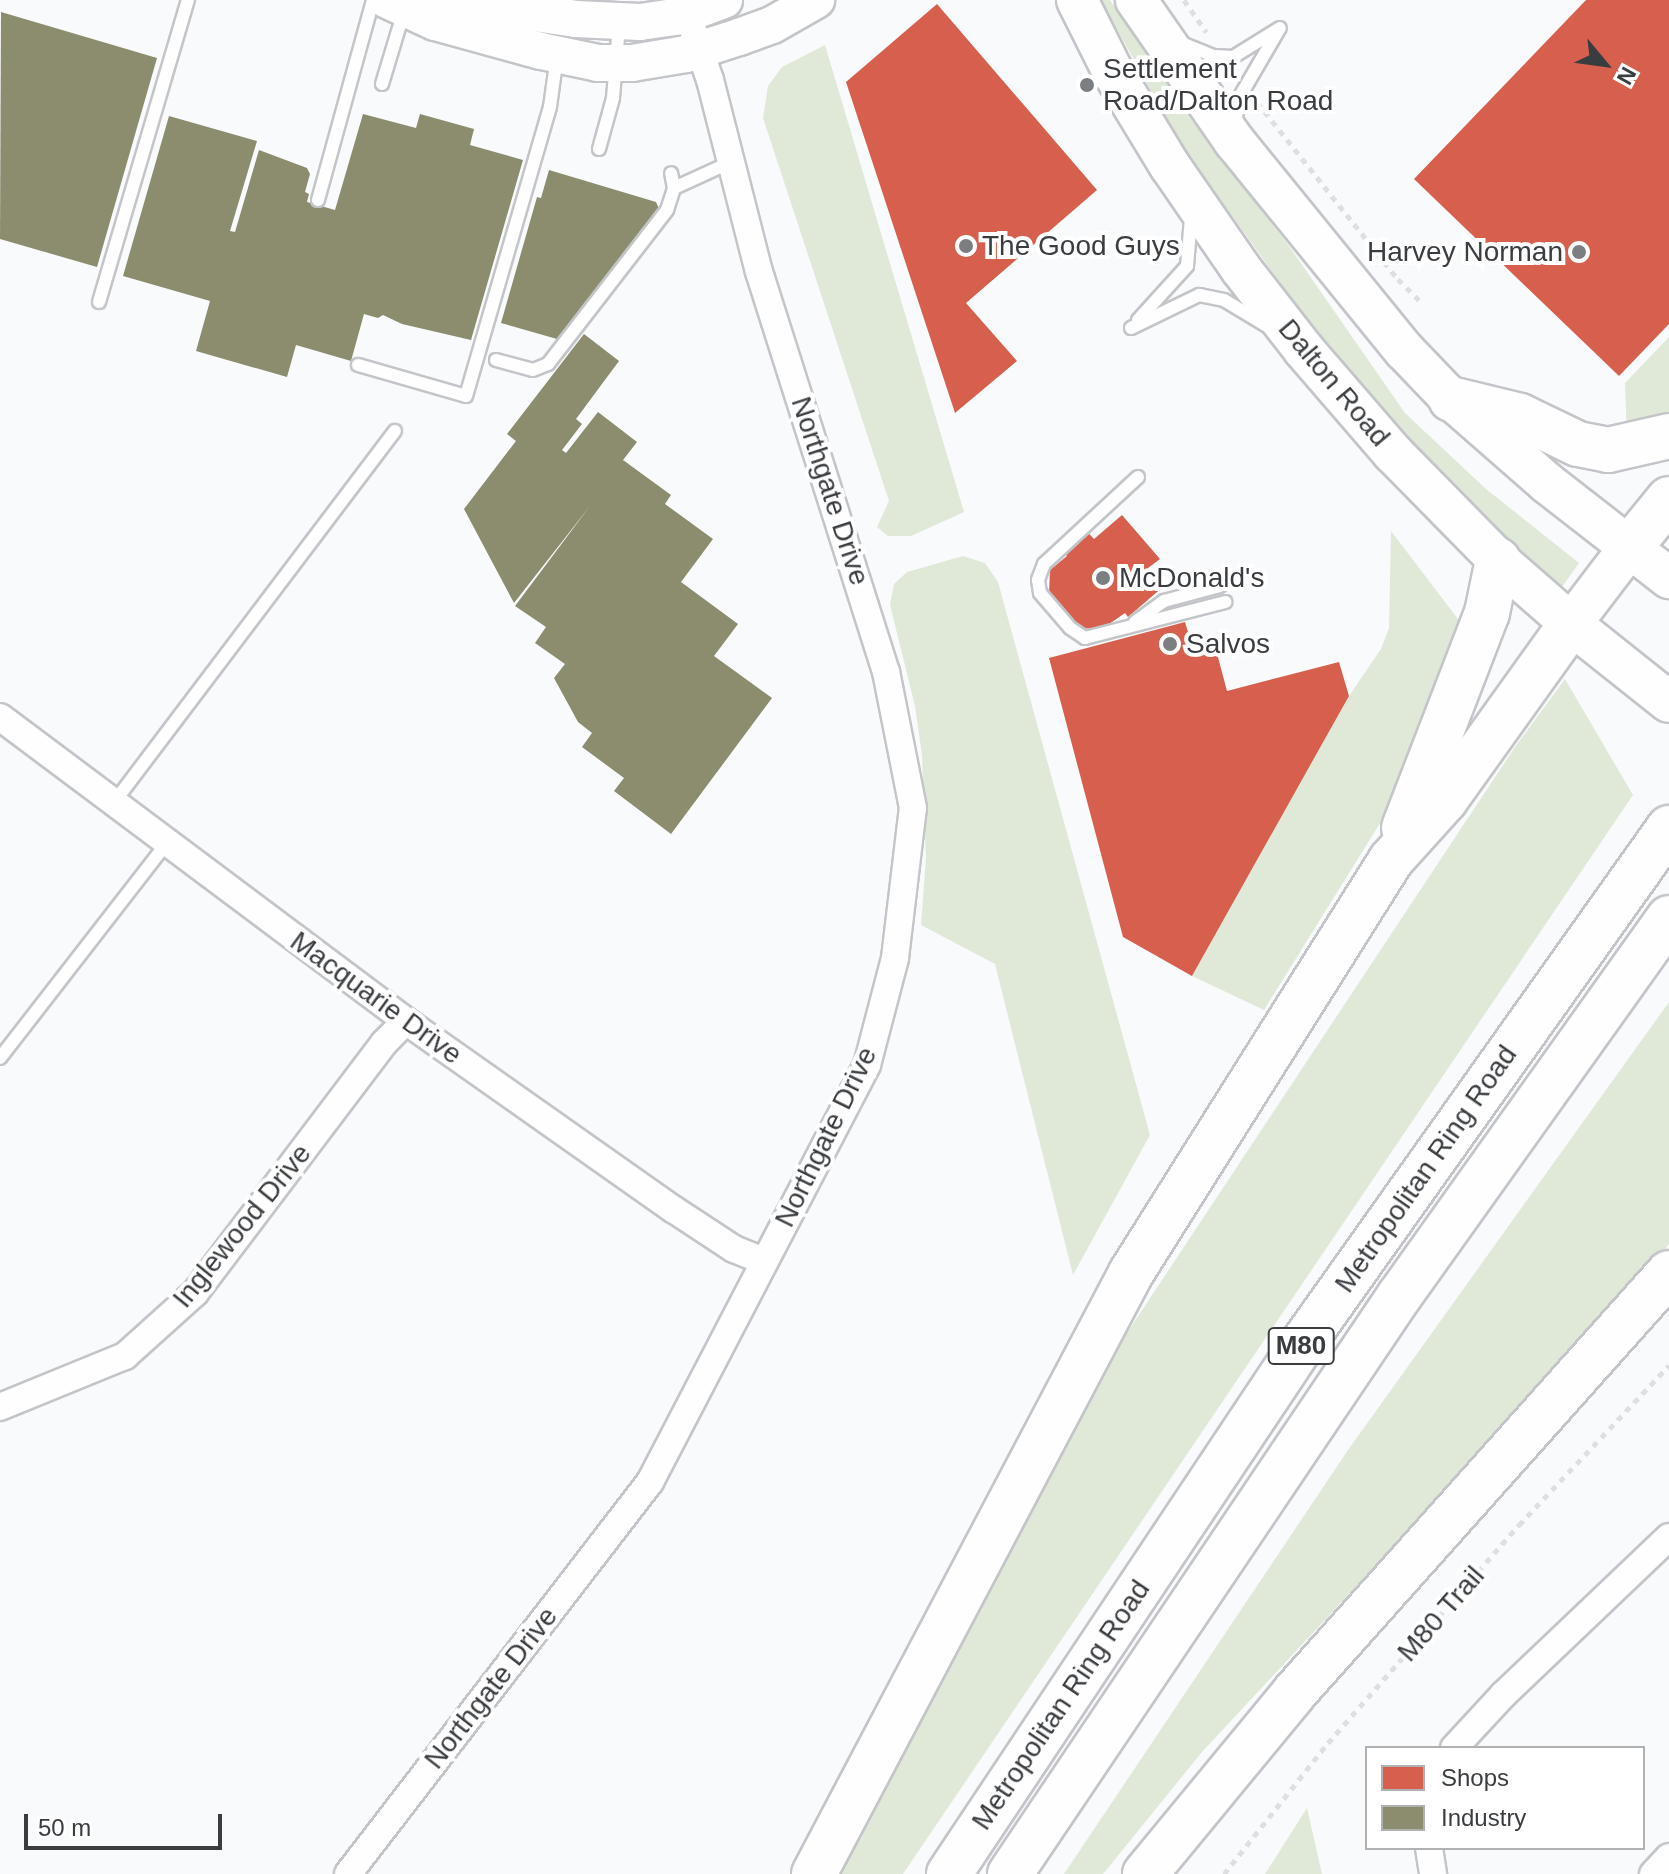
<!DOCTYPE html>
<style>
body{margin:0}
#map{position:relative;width:1669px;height:1874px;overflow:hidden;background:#f8fafc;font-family:Helvetica,sans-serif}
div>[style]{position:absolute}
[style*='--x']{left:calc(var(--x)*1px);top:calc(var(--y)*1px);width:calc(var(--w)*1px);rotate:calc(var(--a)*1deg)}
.green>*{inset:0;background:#e0e9d8}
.shops>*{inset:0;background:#d6604d}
.industry>*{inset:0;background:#8c8c6e}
.path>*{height:5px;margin-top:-2.5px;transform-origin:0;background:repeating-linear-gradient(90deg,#dee0e0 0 6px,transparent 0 12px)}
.roads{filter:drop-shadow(2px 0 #c3c5c8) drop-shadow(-2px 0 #c3c5c8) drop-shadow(0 2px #c3c5c8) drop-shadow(0 -2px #c3c5c8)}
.service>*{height:12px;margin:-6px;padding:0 6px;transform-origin:6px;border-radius:6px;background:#fefeff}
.minor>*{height:26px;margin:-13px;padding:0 13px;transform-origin:13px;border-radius:13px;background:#fefeff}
.secondary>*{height:36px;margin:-18px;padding:0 18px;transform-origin:18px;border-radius:18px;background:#fefeff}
.primary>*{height:40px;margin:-20px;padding:0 20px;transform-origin:20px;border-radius:20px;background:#fefeff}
.motorway>*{height:44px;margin:-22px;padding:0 22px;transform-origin:22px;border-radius:22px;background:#fefeff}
.dots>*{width:22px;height:22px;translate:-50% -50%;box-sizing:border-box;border:4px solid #fff;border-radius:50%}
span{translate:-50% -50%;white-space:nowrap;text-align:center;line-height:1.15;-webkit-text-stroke:8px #fff;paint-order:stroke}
.shield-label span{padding:2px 6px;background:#fff;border:2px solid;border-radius:6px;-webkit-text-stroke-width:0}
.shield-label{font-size:26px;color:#3a3d40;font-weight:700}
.poi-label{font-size:28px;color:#3a3d40}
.left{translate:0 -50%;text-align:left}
.right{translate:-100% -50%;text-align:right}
.street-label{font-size:28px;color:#3a3d40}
.legend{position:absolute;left:1365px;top:1746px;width:280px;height:104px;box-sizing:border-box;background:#fff;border:2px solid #b0b1b3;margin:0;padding:10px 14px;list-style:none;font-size:24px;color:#3a3d40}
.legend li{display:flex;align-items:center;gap:16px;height:40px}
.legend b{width:40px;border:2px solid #b0b1b3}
.north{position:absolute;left:1565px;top:24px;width:80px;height:80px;-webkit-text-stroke:6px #fff;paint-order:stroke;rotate:119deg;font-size:22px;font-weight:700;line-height:32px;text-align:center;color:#3a3d40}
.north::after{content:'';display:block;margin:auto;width:28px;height:36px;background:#3a3d40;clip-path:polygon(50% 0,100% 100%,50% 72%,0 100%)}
.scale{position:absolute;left:24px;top:1814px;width:198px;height:36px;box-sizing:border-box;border:4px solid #3a3d40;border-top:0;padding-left:10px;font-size:24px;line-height:28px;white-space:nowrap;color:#3a3d40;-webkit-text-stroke:6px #fff;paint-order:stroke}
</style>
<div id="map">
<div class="green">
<div style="clip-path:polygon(1101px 0,1110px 0,1186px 113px,1289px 246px,1405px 413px,1486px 489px,1579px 563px,1562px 587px,1504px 535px,1379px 408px,1308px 322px,1178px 140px)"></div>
<div style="clip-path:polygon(825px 45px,964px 512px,911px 536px,888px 536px,877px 527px,889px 501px,763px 118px,768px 86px,782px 67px)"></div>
<div style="clip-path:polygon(1669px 337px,1669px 423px,1627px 436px,1625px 383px)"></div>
<div style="clip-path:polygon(1391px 531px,1461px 623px,1387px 812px,1264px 1010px,1192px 976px,1349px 696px,1381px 649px,1389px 628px)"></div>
<div style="clip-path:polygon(963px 556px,985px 563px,998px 582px,1150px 1135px,1073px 1275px,995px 964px,921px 925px,926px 858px,922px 755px,915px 706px,890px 605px,894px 584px,907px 572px)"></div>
<div style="clip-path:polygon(1565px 679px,1633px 795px,903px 1874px,830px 1874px,1115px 1351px,1515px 747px)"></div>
<div style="clip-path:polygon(1669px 1002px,1669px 1244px,1636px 1286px,1202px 1752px,1103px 1874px,1064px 1874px,1348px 1450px)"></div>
<div style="clip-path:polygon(1307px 1808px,1322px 1874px,1265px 1874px)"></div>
</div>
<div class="shops">
<div style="clip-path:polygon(1586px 0,1669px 0,1669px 324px,1619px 376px,1414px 179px)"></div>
<div style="clip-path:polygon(937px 4px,1097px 190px,966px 303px,1017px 361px,955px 413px,846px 82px)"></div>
<div style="clip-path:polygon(1122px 515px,1160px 559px,1148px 568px,1164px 586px,1128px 617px,1125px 613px,1102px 629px,1078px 628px,1065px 612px,1055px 620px,1039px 602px,1049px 593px,1050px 570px,1067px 556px,1056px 544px,1079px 523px,1094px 539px)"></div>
<div style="clip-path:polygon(1185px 622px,1194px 652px,1215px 646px,1227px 691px,1339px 662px,1349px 696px,1192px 976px,1123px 937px,1049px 658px)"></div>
</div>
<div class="industry">
<div style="clip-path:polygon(1px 12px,157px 58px,97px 267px,0 239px)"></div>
<div style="clip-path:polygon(363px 114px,416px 128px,420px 114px,474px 129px,470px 145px,523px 160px,471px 340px,402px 324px,383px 315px,378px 318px,364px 314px,351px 361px,296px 345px,287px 377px,196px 351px,210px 301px,123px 276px,169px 116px,257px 141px,230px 231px,235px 232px,259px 150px,307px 168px,310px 174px,305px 192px,309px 194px,307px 202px,335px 210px)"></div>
<div style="clip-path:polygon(549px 170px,656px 202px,660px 211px,557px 339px,501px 323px,537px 197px,541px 198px)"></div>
<div style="clip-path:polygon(584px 334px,619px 361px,576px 419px,582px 424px,562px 450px,566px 453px,598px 412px,637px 442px,623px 460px,671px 495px,665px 504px,713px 539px,681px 582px,738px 624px,714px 656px,772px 698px,671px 834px,614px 791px,624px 778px,582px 747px,592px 733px,578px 722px,554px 678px,565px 664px,535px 643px,546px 627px,515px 606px,590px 506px,514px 603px,464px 509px,516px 441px,507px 434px)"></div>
</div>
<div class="path">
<div style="--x:1184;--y:0;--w:39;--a:55"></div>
<div style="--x:1257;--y:102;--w:226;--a:51.5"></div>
<div style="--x:1398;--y:279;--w:31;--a:45"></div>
<div style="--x:1224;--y:1874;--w:167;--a:-51.6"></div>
<div style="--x:1328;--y:1743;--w:290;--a:-48.8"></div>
<div style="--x:1519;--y:1525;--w:219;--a:-46.8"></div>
</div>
<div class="roads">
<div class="service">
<div style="--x:1179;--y:42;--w:38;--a:22"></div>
<div style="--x:1214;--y:56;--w:19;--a:3"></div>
<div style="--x:1233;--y:57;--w:55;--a:-31.7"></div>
<div style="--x:382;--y:84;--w:76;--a:-73.2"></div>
<div style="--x:1235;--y:125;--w:27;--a:-82"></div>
<div style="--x:1239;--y:98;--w:78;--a:-59.8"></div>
<div style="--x:599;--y:149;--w:53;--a:-74.6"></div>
<div style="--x:613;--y:98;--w:73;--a:-85.3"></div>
<div style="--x:674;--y:188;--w:63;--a:-24.5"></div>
<div style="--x:318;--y:200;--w:207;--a:-74.6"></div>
<div style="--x:99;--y:302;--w:315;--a:-73.6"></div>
<div style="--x:1138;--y:320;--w:73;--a:-47.8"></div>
<div style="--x:1187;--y:266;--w:49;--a:-85.3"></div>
<div style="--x:1131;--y:328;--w:76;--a:-25.9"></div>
<div style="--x:1199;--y:295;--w:25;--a:11"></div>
<div style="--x:1224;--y:300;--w:50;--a:31.2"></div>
<div style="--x:496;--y:360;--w:38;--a:15"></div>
<div style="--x:533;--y:370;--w:16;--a:-22"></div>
<div style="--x:548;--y:364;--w:195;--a:-52.3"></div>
<div style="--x:667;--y:210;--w:23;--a:-72"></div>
<div style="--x:674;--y:188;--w:15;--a:-101"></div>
<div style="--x:358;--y:365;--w:112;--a:16"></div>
<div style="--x:466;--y:396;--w:301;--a:-73.8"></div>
<div style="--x:550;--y:107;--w:51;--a:-82.2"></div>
<div style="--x:1138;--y:477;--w:128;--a:137.2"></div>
<div style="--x:1044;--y:564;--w:17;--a:111"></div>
<div style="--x:1038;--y:580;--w:13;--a:81"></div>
<div style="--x:1040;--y:593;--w:46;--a:49.4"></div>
<div style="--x:1070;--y:628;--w:18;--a:34"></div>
<div style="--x:1085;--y:638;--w:145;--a:-14.4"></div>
<div style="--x:1135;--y:622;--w:36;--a:-36"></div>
<div style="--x:1164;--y:601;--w:58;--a:-15"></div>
<div style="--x:115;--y:801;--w:464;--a:-52.9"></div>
<div style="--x:0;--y:1058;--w:272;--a:-52.2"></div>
</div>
<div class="minor">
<div style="--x:0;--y:717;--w:507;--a:36.82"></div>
<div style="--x:406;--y:1021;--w:327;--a:35.2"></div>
<div style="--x:673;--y:1209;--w:73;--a:33.3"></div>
<div style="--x:734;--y:1249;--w:32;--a:22"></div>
<div style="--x:0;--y:1407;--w:135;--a:-22.2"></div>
<div style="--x:125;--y:1356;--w:94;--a:-42"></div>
<div style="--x:195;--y:1293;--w:313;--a:-52.9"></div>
<div style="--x:384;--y:1043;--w:31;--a:-45"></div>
<div style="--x:1454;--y:1748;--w:72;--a:-47.2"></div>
<div style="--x:1503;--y:1695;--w:229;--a:-43.6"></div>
<div style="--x:1429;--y:1848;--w:26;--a:81"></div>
<div style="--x:348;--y:1874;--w:495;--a:-52.4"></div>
<div style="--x:650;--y:1482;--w:470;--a:-62.5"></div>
<div style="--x:867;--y:1065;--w:111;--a:-75.3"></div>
<div style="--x:895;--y:958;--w:151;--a:-83.2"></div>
<div style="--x:913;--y:808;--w:139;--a:-101.2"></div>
<div style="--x:886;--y:672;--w:420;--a:-107.6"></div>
<div style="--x:759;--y:272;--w:198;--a:-104.3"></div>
<div style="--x:710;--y:80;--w:50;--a:-108.8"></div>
<div style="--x:1653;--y:1874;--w:23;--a:-47"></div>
</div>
<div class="secondary">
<div style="--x:387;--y:0;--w:53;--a:24.6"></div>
<div style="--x:435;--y:22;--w:110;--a:15.3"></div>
<div style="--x:541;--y:51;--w:58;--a:11.9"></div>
<div style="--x:598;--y:63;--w:34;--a:0"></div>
<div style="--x:632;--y:63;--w:55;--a:-9.5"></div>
<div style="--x:686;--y:54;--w:56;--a:-17.8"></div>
<div style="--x:739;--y:37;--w:35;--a:-20"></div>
<div style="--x:772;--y:25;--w:51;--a:-29.6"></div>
<div style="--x:446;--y:0;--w:131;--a:8.3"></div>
<div style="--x:576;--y:19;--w:64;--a:2.7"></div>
<div style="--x:640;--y:22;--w:41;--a:-8.3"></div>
<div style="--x:681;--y:16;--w:46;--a:-20.4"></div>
</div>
<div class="primary">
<div style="--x:1077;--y:0;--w:83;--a:63.4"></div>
<div style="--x:1114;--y:74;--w:108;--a:58.7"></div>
<div style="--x:1170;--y:166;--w:125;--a:55.4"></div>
<div style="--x:1241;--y:269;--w:103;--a:52.1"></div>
<div style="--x:1304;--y:350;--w:136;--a:49.2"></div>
<div style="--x:1393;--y:453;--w:150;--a:45.5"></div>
<div style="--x:1498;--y:560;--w:97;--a:41.2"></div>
<div style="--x:1571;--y:624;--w:125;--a:38.5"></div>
<div style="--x:1136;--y:0;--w:172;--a:55.2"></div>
<div style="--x:1234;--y:141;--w:269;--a:50.9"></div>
<div style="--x:1404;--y:350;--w:68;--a:46.2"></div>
<div style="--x:1451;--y:399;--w:128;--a:41.2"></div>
<div style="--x:1547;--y:483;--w:155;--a:37.9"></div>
<div style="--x:1571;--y:624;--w:96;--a:-52.7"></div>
</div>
<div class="motorway">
<div style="--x:1451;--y:399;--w:71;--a:13.8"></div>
<div style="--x:1520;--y:416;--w:64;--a:25.8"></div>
<div style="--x:1578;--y:444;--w:31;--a:11"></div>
<div style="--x:1608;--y:450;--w:63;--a:-12.9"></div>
<div style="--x:1629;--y:548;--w:63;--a:-50.8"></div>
<div style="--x:1404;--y:828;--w:230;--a:-68.9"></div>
<div style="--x:1487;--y:613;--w:54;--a:-78.3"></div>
<div style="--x:814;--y:1874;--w:679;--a:-62.19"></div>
<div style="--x:1131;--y:1273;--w:488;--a:-57.8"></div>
<div style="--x:1391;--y:860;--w:81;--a:-48"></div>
<div style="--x:1445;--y:800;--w:216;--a:-54.4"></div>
<div style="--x:949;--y:1874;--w:638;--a:-56.31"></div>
<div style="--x:1303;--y:1343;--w:632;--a:-54.6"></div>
<div style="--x:1010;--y:1874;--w:698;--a:-56.04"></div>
<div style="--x:1400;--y:1295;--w:463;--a:-54.5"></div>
<div style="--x:1145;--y:1874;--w:234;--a:-50.5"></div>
<div style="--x:1294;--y:1693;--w:563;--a:-48.24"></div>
</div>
</div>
<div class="dots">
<div style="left:1087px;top:85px;background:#7c7f82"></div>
<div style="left:966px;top:246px;background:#7c7f82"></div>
<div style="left:1579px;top:252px;background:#7c7f82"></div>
<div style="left:1103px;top:578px;background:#7c7f82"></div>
<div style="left:1170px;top:644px;background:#7c7f82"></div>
</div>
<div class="shield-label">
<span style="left:1301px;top:1346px">M80</span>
</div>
<div class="poi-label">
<span class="left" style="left:1103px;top:85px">Settlement<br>Road/Dalton Road</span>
<span class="left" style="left:982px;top:246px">The Good Guys</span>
<span class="right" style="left:1563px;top:252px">Harvey Norman</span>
<span class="left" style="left:1119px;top:578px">McDonald's</span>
<span class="left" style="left:1186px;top:644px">Salvos</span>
</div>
<div class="street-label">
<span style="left:1334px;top:383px;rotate:50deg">Dalton Road</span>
<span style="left:830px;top:491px;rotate:72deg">Northgate Drive</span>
<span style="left:376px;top:998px;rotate:36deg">Macquarie Drive</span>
<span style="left:826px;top:1137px;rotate:-64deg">Northgate Drive</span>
<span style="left:1426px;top:1169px;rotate:-55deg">Metropolitan Ring Road</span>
<span style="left:242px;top:1226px;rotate:-51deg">Inglewood Drive</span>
<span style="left:1441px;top:1614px;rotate:-49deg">M80 Trail</span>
<span style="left:491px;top:1688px;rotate:-52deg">Northgate Drive</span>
<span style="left:1061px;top:1705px;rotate:-56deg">Metropolitan Ring Road</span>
</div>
<ul class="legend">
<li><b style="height:22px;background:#d6604d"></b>Shops</li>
<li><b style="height:22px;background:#8c8c6e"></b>Industry</li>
</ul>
<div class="north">N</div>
<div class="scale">50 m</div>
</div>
